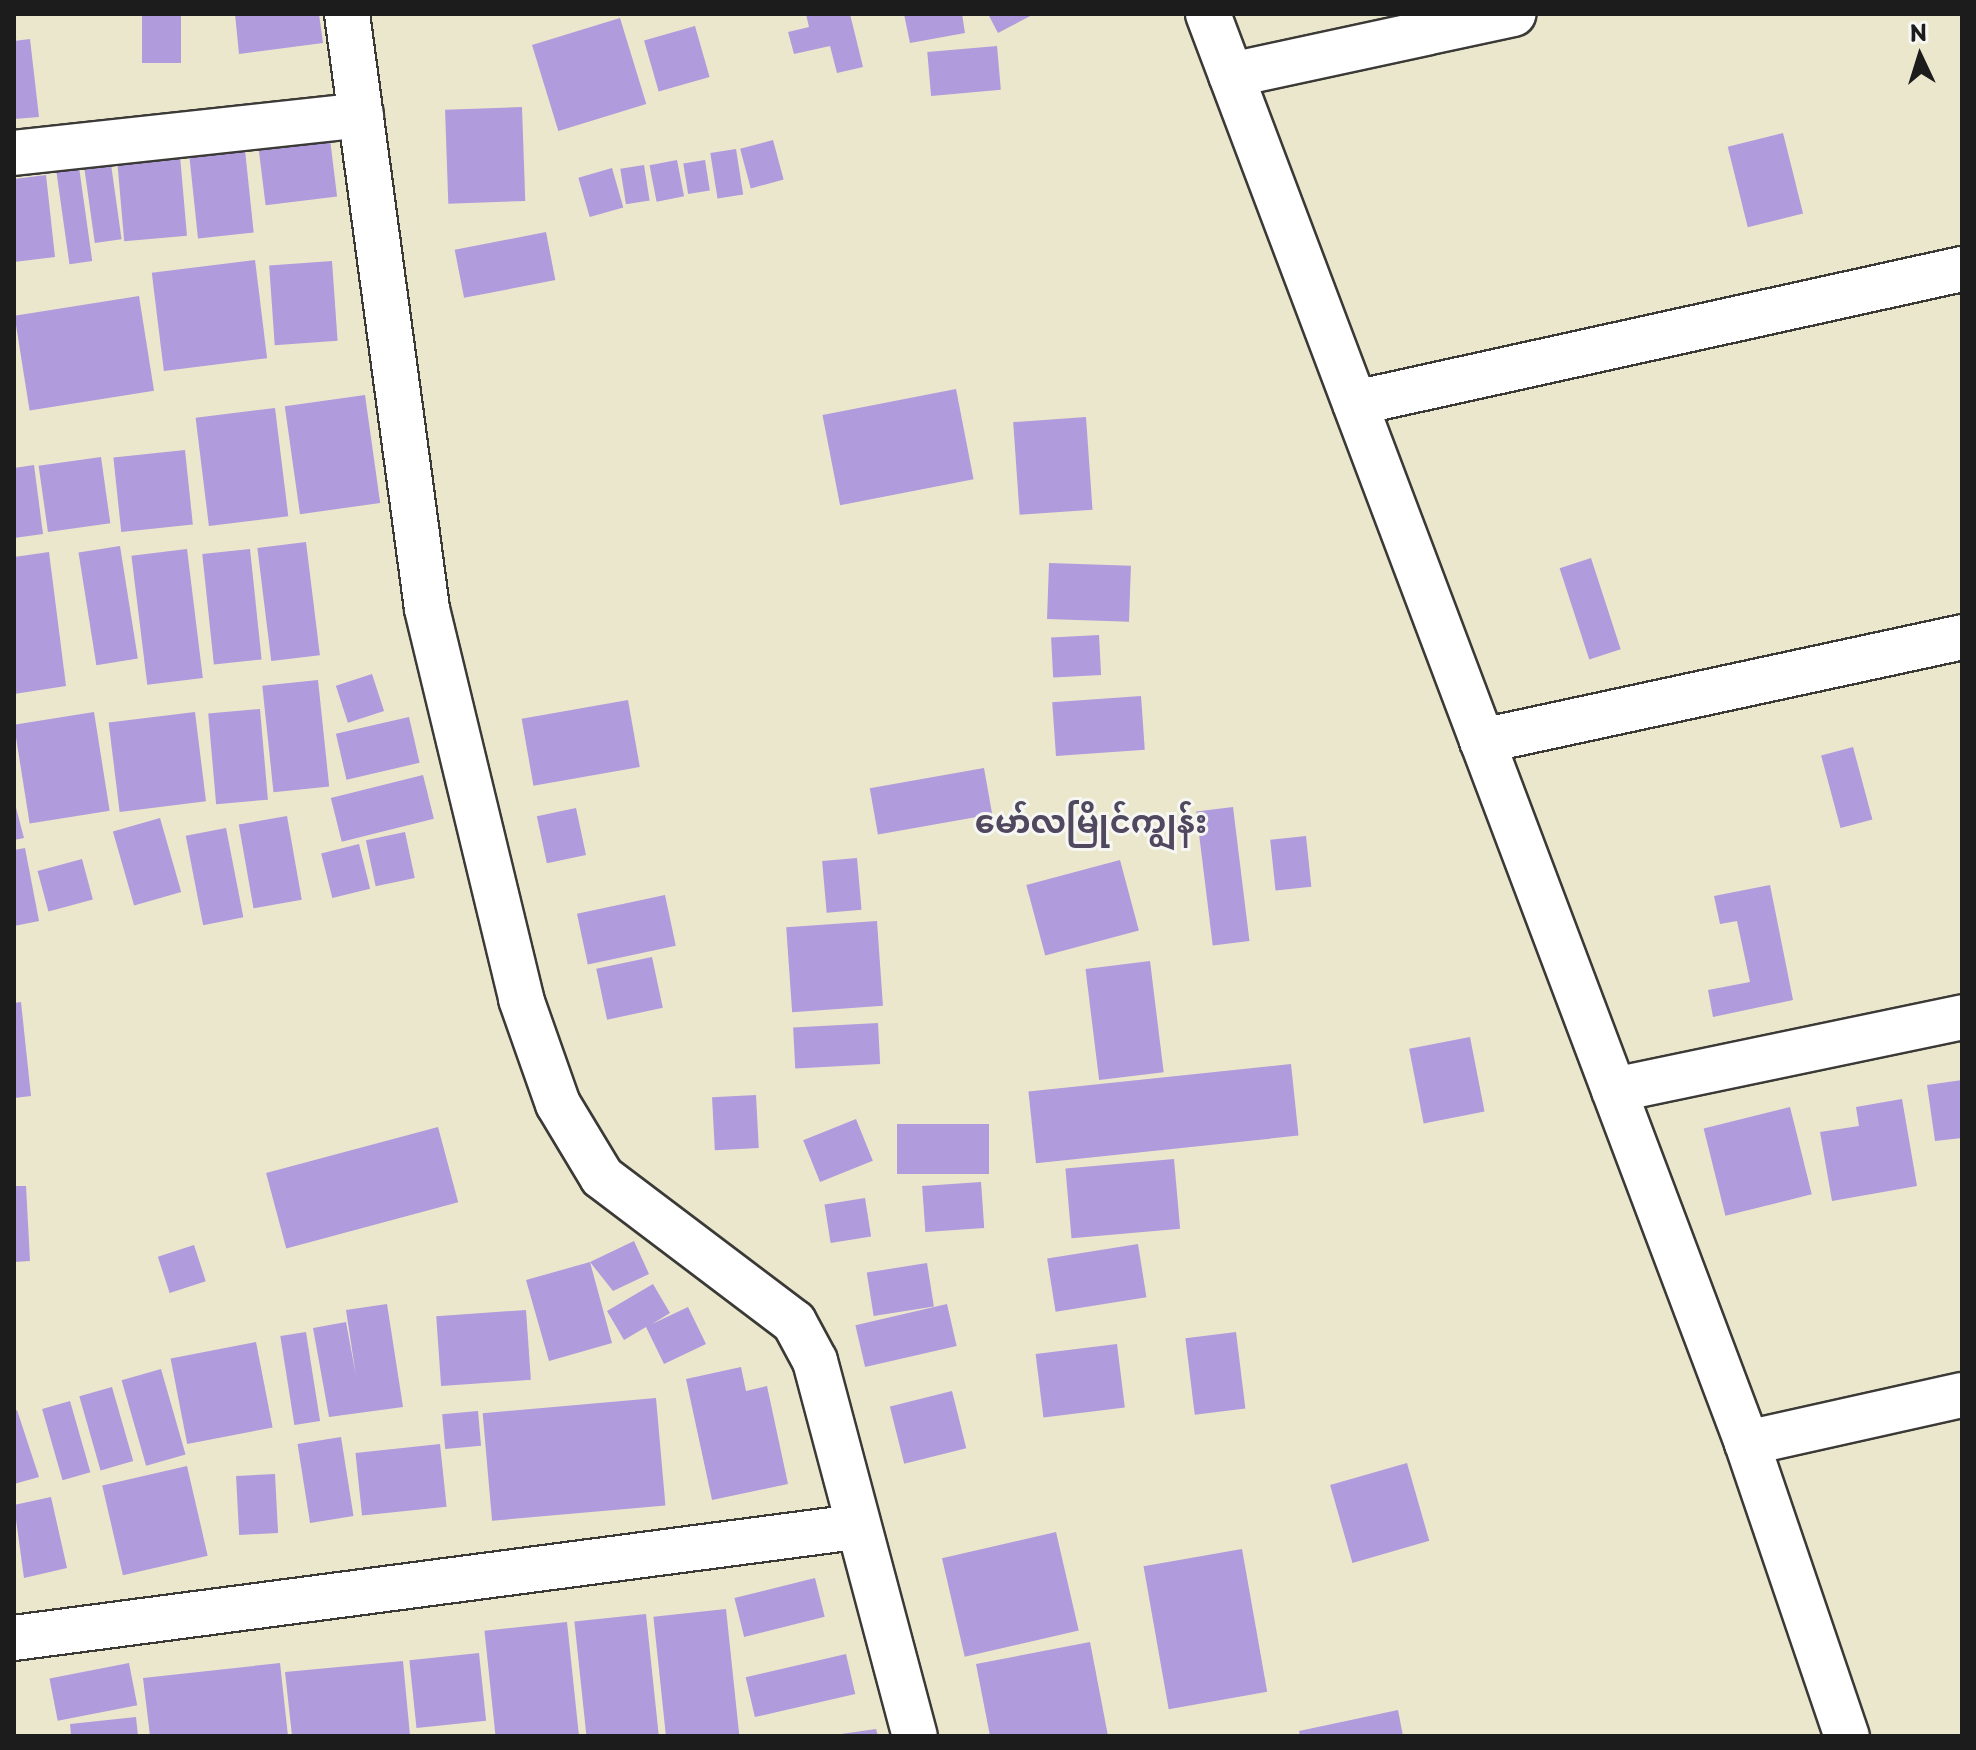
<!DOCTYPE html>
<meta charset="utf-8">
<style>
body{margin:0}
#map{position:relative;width:1976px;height:1750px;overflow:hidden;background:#ebe7cd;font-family:"Playpen Sans","Noto Sans Myanmar",sans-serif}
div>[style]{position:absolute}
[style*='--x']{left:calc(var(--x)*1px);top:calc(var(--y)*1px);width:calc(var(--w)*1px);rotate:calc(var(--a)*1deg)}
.building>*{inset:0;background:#b09bdc;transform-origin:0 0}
.roads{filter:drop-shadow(2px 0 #3b3a37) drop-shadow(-2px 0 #3b3a37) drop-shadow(0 2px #3b3a37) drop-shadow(0 -2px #3b3a37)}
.minor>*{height:44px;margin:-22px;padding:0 22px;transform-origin:22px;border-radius:22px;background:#fff}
span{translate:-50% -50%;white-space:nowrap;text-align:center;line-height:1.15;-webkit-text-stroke:6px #f6f6f2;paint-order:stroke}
.district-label{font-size:32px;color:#50485f;font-weight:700}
.frame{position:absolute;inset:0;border:16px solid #1c1c1c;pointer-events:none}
.north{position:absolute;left:1880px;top:16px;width:80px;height:80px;-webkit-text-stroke:6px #f6f6f2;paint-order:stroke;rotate:356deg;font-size:22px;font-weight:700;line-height:32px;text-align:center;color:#1c1c1c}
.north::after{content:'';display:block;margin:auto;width:28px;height:36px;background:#1c1c1c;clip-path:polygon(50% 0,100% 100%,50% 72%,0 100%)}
</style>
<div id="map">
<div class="building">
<div style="left:142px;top:14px;width:39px;height:49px"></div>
<div style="clip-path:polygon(235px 14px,319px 14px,323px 43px,239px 54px)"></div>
<div style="clip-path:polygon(806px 14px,850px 14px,863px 67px,837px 73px,830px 46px,794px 54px,788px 32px,809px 27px)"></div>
<div style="clip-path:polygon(904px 14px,962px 14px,965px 33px,910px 43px)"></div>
<div style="clip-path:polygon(988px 14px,1034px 14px,998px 33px)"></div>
<div style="left:620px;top:18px;width:90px;height:92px;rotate:73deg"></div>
<div style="left:695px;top:26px;width:53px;height:53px;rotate:74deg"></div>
<div style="clip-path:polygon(30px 39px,39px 117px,14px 119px,14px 41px)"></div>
<div style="left:997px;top:46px;width:44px;height:70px;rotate:85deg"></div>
<div style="left:522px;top:107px;width:94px;height:77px;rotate:88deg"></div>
<div style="left:1783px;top:133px;width:83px;height:57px;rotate:76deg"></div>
<div style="left:330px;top:139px;width:58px;height:72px;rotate:83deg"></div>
<div style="left:773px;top:140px;width:41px;height:34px;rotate:75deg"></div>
<div style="left:736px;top:149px;width:46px;height:26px;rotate:81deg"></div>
<div style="left:245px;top:150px;width:83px;height:56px;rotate:84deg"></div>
<div style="left:180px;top:156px;width:80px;height:63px;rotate:85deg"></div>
<div style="left:110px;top:157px;width:83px;height:27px;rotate:82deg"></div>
<div style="left:78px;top:160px;width:102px;height:23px;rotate:82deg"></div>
<div style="left:677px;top:160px;width:37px;height:28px;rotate:79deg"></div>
<div style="left:705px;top:160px;width:31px;height:22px;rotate:81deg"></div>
<div style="left:644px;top:165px;width:36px;height:24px;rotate:81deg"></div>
<div style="left:612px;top:168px;width:41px;height:35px;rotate:74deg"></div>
<div style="clip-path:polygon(46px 175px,55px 257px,14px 262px,14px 179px)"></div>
<div style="left:546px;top:232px;width:49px;height:93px;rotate:79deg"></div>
<div style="left:255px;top:260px;width:99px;height:104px;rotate:83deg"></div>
<div style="left:332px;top:261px;width:80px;height:63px;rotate:86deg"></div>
<div style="left:139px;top:296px;width:96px;height:126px;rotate:81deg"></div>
<div style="left:956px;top:389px;width:92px;height:136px;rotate:79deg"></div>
<div style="left:365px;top:395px;width:109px;height:81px;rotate:82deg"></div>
<div style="left:275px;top:408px;width:109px;height:80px;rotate:83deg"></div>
<div style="left:1086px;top:417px;width:93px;height:73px;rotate:86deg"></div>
<div style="left:185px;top:450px;width:75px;height:72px;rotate:84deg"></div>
<div style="left:101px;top:457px;width:67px;height:63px;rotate:82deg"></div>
<div style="clip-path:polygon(34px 465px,43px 534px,14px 538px,14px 468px)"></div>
<div style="left:306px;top:542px;width:114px;height:49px;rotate:83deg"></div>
<div style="left:120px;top:546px;width:114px;height:42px;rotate:81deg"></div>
<div style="left:187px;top:549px;width:130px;height:56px;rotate:83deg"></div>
<div style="left:250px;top:549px;width:111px;height:48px;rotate:84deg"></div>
<div style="clip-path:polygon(49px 552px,66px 686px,14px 694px,14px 557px)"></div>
<div style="left:1591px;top:558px;width:96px;height:33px;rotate:72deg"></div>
<div style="left:1049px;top:563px;width:82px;height:56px;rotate:2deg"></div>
<div style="left:1099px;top:635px;width:40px;height:48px;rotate:87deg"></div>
<div style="left:372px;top:674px;width:39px;height:38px;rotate:72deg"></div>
<div style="left:318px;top:680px;width:107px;height:56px;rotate:84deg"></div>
<div style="left:1141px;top:696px;width:54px;height:89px;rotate:86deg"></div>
<div style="left:628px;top:700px;width:68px;height:108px;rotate:80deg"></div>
<div style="left:260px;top:709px;width:91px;height:52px;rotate:85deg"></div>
<div style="left:94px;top:712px;width:100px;height:81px;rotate:81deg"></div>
<div style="left:195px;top:712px;width:90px;height:87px;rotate:83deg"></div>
<div style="left:409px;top:717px;width:47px;height:75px;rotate:77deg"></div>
<div style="left:1853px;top:747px;width:75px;height:33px;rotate:75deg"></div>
<div style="left:984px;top:768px;width:47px;height:116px;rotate:80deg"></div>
<div style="left:423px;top:775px;width:45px;height:95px;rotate:76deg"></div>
<div style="clip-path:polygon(14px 800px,24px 838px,14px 840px)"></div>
<div style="left:1233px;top:807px;width:135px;height:37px;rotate:83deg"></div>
<div style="left:576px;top:808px;width:48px;height:40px;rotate:78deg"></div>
<div style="left:287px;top:816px;width:85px;height:49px;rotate:80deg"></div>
<div style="left:160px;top:818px;width:77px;height:49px;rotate:74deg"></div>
<div style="left:226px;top:828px;width:91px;height:41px;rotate:79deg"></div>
<div style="left:405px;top:832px;width:47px;height:40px;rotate:78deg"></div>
<div style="left:1306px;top:836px;width:51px;height:36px;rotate:84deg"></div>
<div style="left:359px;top:844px;width:46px;height:39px;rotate:76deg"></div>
<div style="clip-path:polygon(25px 848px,39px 921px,14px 926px,14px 850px)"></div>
<div style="left:857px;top:858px;width:52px;height:35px;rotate:85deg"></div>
<div style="left:82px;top:859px;width:42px;height:46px;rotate:75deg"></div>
<div style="left:1120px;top:860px;width:73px;height:97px;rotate:75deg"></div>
<div style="clip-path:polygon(1770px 885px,1793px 1000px,1713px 1017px,1708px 990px,1750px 982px,1737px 921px,1720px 924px,1714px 896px)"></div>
<div style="left:665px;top:895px;width:52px;height:90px;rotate:78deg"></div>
<div style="left:877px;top:921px;width:85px;height:91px;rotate:86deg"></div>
<div style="left:652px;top:957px;width:52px;height:57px;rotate:78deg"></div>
<div style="left:1150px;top:961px;width:112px;height:65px;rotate:83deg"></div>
<div style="clip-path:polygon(21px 1002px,31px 1096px,14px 1098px,14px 1003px)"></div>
<div style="left:878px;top:1023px;width:41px;height:85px;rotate:87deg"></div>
<div style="left:1470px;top:1037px;width:76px;height:62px;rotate:79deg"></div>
<div style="left:1291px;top:1064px;width:72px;height:264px;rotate:84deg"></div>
<div style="clip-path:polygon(1962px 1080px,1962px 1138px,1935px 1141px,1927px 1085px)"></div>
<div style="left:756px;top:1095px;width:53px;height:44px;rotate:87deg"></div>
<div style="clip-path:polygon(1902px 1099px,1917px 1186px,1832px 1201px,1820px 1132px,1859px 1126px,1856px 1107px)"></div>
<div style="left:1790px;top:1107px;width:90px;height:89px;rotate:76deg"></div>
<div style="left:856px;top:1119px;width:45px;height:57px;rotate:68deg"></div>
<div style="left:897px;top:1124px;width:92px;height:50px"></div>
<div style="left:438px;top:1127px;width:78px;height:178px;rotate:75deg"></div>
<div style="left:1174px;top:1159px;width:70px;height:109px;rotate:85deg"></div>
<div style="left:981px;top:1182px;width:46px;height:59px;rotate:86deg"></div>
<div style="clip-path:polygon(14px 1186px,26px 1186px,30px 1261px,14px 1262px)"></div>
<div style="left:865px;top:1198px;width:39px;height:41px;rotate:81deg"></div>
<div style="clip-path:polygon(634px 1241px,649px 1274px,613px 1291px,590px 1262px,612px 1343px,549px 1361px,526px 1280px,590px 1262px)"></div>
<div style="left:1138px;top:1244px;width:54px;height:92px;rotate:81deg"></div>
<div style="left:194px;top:1245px;width:38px;height:38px;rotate:72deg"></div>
<div style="left:927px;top:1263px;width:44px;height:61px;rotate:81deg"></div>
<div style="clip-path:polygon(653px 1284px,670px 1313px,652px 1324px,688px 1307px,706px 1344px,664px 1364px,646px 1327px,624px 1340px,607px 1311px)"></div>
<div style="clip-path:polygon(387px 1304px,403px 1407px,329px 1417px,313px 1328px,346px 1322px,356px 1376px,346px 1310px)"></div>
<div style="left:947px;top:1304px;width:43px;height:94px;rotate:77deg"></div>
<div style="left:526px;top:1310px;width:70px;height:90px;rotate:86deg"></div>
<div style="left:306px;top:1332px;width:90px;height:26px;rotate:81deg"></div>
<div style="left:1236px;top:1332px;width:77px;height:51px;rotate:83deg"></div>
<div style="left:256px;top:1342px;width:87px;height:87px;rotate:79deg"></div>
<div style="left:1117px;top:1344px;width:64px;height:82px;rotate:83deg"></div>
<div style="clip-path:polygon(741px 1367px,746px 1391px,767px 1386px,788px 1484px,712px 1500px,686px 1379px)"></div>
<div style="left:161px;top:1369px;width:89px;height:41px;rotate:74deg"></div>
<div style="left:112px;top:1387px;width:77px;height:34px;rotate:74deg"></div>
<div style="left:952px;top:1391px;width:59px;height:64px;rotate:76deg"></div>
<div style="left:656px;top:1398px;width:108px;height:174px;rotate:85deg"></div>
<div style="left:70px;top:1401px;width:74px;height:29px;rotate:74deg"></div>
<div style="clip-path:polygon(17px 1410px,39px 1477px,14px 1484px,14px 1411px)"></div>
<div style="left:478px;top:1411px;width:35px;height:36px;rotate:85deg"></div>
<div style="left:341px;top:1437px;width:80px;height:44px;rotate:81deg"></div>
<div style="left:440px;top:1444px;width:63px;height:85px;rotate:84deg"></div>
<div style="left:1407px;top:1463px;width:81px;height:80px;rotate:74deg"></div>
<div style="left:187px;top:1466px;width:92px;height:87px;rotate:77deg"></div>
<div style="left:275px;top:1474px;width:59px;height:39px;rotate:87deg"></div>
<div style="clip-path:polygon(51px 1497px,67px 1568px,24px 1578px,14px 1505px)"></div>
<div style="left:1056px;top:1532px;width:101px;height:117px;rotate:77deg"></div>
<div style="left:1242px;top:1549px;width:145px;height:100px;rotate:80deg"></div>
<div style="left:815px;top:1578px;width:40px;height:83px;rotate:76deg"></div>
<div style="left:726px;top:1609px;width:128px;height:73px;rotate:84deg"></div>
<div style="left:646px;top:1614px;width:123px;height:72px;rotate:84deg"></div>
<div style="left:567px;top:1622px;width:115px;height:83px;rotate:84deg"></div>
<div style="clip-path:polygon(1090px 1642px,1108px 1736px,990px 1736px,976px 1664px)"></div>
<div style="left:479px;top:1653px;width:68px;height:70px;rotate:84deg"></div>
<div style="left:846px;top:1654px;width:41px;height:103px;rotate:77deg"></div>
<div style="clip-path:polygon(403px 1661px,410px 1736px,292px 1736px,285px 1672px)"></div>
<div style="left:129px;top:1663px;width:43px;height:81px;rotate:79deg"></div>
<div style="clip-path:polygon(280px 1663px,288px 1736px,150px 1736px,143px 1678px)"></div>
<div style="clip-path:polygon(1398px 1710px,1403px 1736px,1300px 1736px,1299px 1731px)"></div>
<div style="clip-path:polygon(136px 1717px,138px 1736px,71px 1736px,70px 1724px)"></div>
<div style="clip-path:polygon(876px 1729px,878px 1736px,841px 1736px,841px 1734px)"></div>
</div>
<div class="roads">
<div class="minor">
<div style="--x:347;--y:14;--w:600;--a:82.34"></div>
<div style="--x:427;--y:609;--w:401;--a:76.4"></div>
<div style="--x:521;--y:999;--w:111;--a:70.6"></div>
<div style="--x:558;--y:1104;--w:85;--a:58.9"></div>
<div style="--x:602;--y:1177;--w:241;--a:37.1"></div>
<div style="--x:794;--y:1322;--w:44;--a:61.7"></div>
<div style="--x:815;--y:1361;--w:388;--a:75.1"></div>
<div style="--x:1208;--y:14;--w:1527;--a:69.33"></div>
<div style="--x:1747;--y:1443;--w:310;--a:71.2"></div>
<div style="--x:1231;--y:75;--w:289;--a:-12.2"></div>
<div style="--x:14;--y:153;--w:349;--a:-6.2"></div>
<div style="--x:1355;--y:403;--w:622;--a:-12.45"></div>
<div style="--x:1482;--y:741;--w:491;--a:-12.2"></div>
<div style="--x:1614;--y:1090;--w:356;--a:-11.8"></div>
<div style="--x:1747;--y:1443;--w:220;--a:-12.6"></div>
<div style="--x:14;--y:1638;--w:848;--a:-7.52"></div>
</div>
</div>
<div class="district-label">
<span style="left:1091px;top:820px">မော်လမြိုင်ကျွန်း</span>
</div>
<div class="frame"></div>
<div class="north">N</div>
</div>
